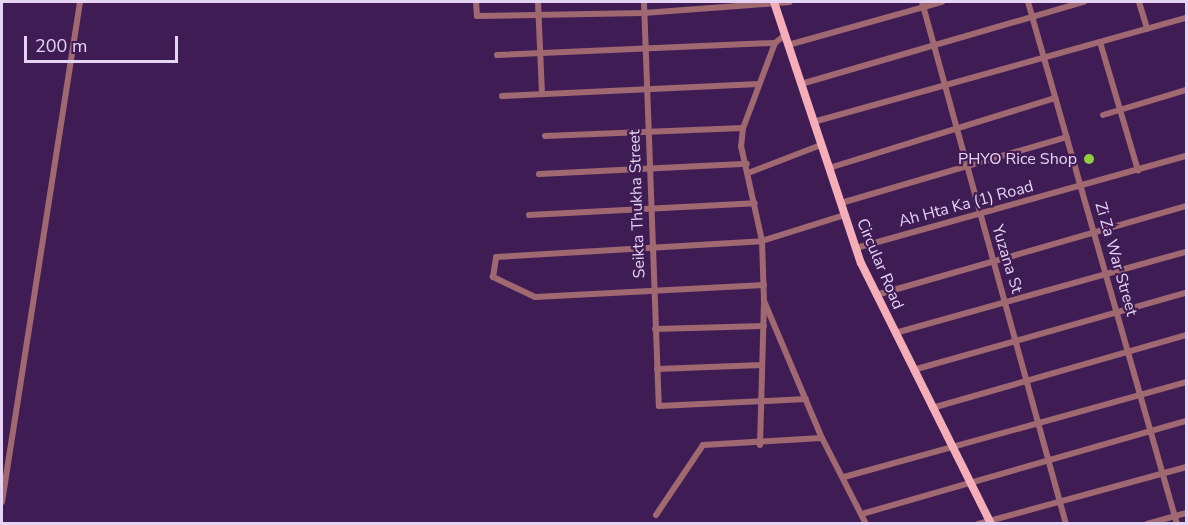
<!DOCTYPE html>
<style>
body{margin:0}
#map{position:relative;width:1188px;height:525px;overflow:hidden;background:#3f1d54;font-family:"Nunito Sans",sans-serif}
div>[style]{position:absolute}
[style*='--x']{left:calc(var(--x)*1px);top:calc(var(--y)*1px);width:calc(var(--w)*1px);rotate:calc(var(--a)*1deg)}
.minor>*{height:6px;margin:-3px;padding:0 3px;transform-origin:3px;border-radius:3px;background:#a06870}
.major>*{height:8px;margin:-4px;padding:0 4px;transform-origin:4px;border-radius:4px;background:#f5aeb8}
.dots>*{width:16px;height:16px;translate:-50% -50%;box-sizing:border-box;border:3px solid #3f1d54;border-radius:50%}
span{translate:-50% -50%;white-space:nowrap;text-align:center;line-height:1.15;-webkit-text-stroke:4.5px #3f1d54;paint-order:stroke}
.poi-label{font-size:16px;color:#e6d4f5}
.right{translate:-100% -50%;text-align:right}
.street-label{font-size:16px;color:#e6d4f5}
.frame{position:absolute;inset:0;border:3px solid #e6d4f5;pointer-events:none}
.scale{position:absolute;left:24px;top:36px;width:154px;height:27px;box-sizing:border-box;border:3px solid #e6d4f5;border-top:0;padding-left:8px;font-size:18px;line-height:21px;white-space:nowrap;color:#e6d4f5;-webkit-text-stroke:4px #3f1d54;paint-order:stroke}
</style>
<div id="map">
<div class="minor">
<div style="--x:476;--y:2;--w:14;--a:86"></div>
<div style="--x:477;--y:16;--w:167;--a:-1"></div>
<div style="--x:644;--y:13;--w:146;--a:-4.3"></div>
<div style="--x:538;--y:2;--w:92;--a:87.5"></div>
<div style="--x:644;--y:2;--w:404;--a:87.9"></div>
<div style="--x:659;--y:406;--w:147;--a:-2.7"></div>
<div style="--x:922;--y:2;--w:541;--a:74.58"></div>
<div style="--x:1028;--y:2;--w:543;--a:74.07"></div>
<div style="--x:1139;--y:2;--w:28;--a:73"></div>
<div style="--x:1100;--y:42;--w:134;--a:73.5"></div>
<div style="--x:775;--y:43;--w:91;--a:110.6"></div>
<div style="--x:743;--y:128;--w:18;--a:96"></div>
<div style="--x:741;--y:146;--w:97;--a:77.5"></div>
<div style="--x:762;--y:241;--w:60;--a:88.1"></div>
<div style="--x:764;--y:301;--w:149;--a:67.1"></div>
<div style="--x:822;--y:438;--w:97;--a:62.9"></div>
<div style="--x:788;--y:45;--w:160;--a:-15.6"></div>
<div style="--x:497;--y:55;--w:278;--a:-2.5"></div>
<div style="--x:775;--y:43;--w:13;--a:-39"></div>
<div style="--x:801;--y:84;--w:295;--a:-16.2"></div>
<div style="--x:502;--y:96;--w:257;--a:-2.7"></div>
<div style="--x:1103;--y:115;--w:87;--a:-16.8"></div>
<div style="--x:813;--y:122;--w:387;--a:-15.6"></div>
<div style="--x:545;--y:136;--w:198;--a:-2.3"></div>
<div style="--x:829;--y:168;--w:237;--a:-17.2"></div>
<div style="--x:748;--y:173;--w:78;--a:-21"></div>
<div style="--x:539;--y:174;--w:208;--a:-2.8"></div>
<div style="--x:841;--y:203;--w:235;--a:-16.3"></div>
<div style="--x:529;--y:215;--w:226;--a:-3"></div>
<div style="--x:856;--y:248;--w:343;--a:-15.6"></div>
<div style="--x:764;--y:285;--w:229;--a:177"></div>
<div style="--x:535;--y:297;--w:47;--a:-154.5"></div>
<div style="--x:493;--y:277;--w:20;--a:-81"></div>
<div style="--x:496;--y:257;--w:266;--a:-3.4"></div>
<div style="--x:762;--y:241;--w:87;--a:-17.4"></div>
<div style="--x:876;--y:295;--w:323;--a:-16"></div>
<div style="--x:655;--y:329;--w:109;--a:-1.6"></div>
<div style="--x:895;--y:333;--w:302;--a:-15.6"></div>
<div style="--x:657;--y:369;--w:105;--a:-2.2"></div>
<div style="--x:913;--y:370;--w:284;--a:-15.8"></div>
<div style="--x:932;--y:408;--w:264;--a:-16"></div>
<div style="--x:760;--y:445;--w:141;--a:-88.4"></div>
<div style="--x:844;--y:477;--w:355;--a:-15.5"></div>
<div style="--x:2;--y:502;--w:506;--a:-81.13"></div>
<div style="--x:865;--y:513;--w:334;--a:-16"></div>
<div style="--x:656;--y:515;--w:84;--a:-56.1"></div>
<div style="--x:703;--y:445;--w:119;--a:-3.4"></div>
<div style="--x:978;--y:524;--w:216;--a:-15.3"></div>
<div style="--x:1147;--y:524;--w:41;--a:-15.8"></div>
</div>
<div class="major">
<div style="--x:774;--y:2;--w:275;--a:71.6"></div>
<div style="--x:861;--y:263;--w:292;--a:63.5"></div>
</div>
<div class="dots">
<div style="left:1089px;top:159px;background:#90cd40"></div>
</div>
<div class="poi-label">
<span class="right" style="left:1077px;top:159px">PHYO Rice Shop</span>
</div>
<div class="street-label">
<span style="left:637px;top:204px;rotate:-92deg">Seikta Thukha Street</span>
<span style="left:966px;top:204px;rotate:-15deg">Ah Hta Ka (1) Road</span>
<span style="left:1007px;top:259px;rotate:73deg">Yuzana St</span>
<span style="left:1116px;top:259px;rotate:74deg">Zi Za War Street</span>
<span style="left:880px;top:264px;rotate:67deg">Circular Road</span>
</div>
<div class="frame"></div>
<div class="scale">200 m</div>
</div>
